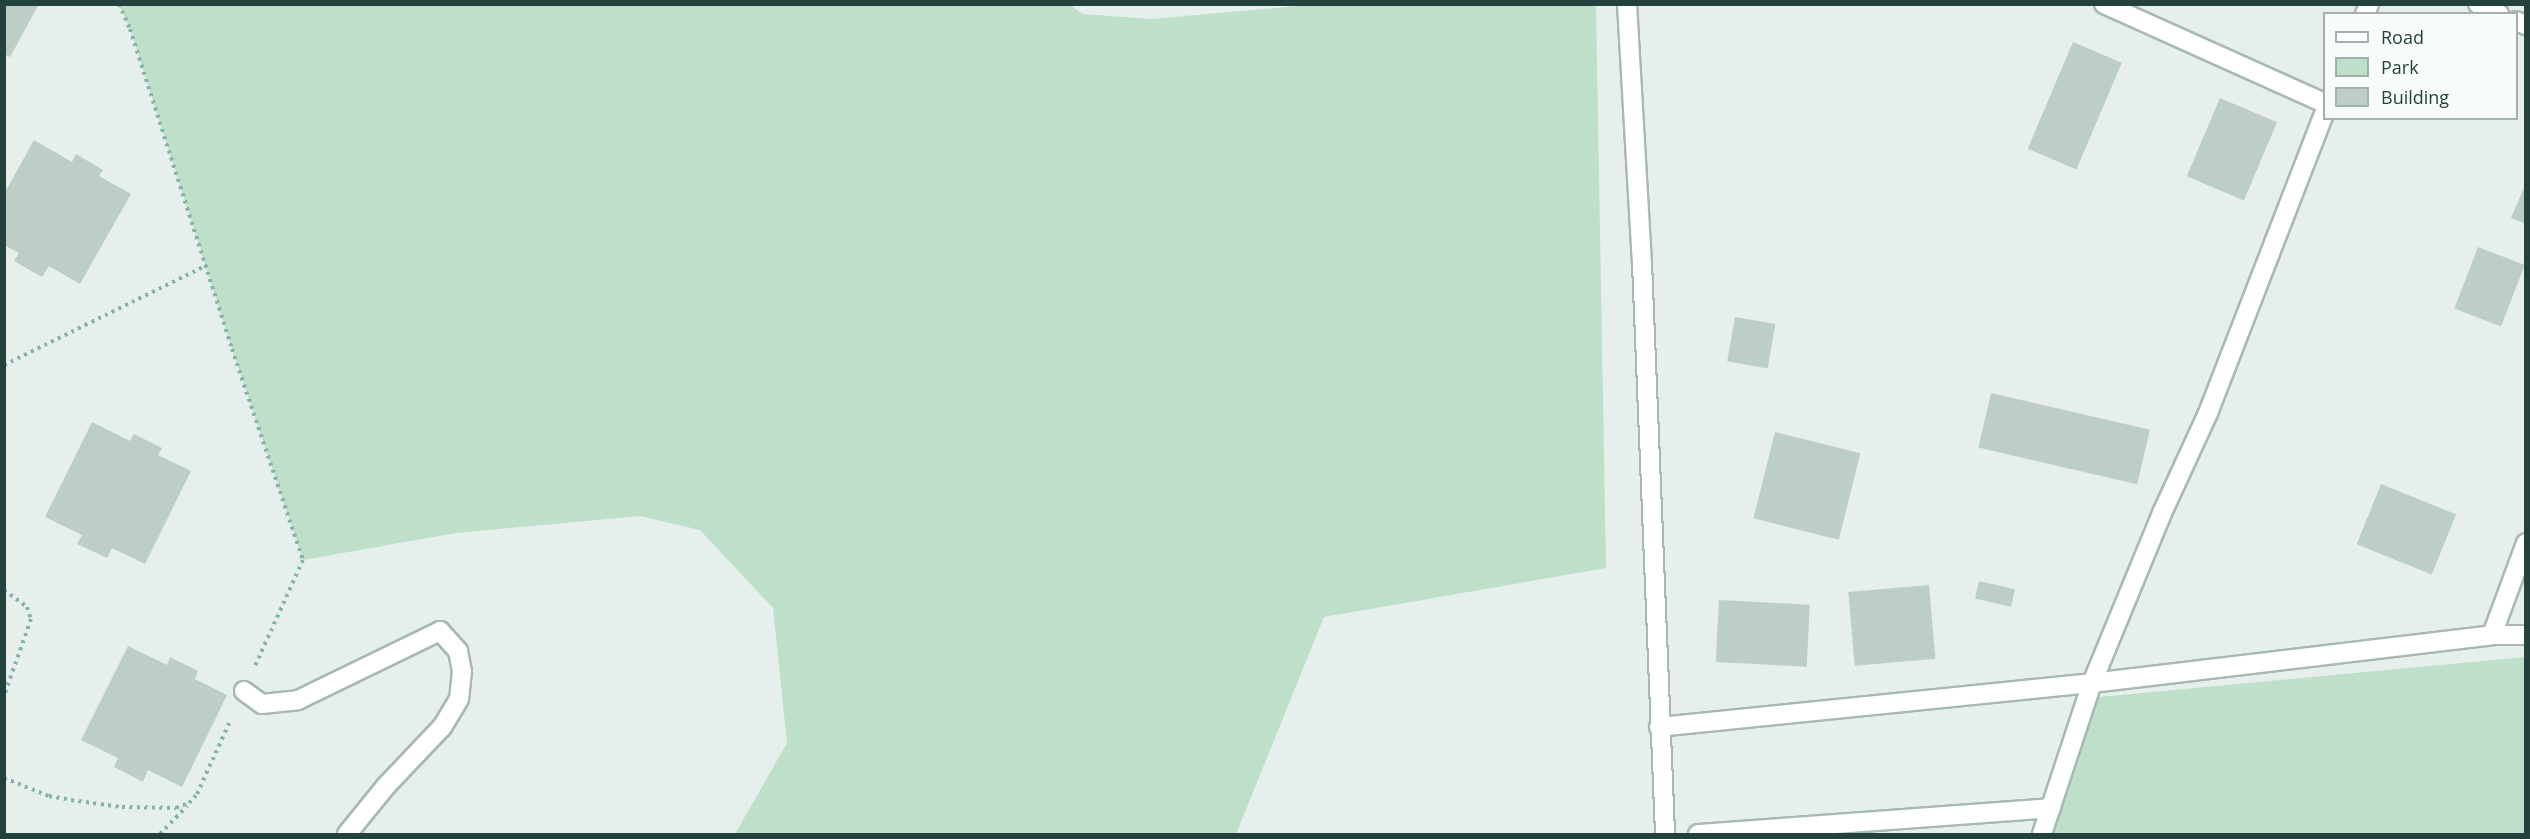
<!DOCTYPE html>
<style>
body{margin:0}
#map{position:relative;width:2530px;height:839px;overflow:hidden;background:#e6efec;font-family:"Open Sans",sans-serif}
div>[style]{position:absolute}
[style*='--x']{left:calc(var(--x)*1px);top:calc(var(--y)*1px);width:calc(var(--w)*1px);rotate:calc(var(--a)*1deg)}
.green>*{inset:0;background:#bee0cb}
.building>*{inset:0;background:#bdcdc8;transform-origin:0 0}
.path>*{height:4px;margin-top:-2px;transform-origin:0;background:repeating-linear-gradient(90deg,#85b3a9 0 3px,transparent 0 7.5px)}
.roads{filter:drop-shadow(2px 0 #a8b8b4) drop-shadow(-2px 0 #a8b8b4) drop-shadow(0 2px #a8b8b4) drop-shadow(0 -2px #a8b8b4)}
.service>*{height:18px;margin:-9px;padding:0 9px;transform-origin:9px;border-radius:9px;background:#fff}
.minor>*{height:18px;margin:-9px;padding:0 9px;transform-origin:9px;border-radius:9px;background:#fff}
.tertiary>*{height:18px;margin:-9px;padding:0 9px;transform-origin:9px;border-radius:9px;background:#fff}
span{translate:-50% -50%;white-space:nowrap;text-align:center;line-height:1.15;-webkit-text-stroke:5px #f7fbf9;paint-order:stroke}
.frame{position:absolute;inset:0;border:6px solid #23423d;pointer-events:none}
.legend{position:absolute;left:2323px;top:12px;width:195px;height:108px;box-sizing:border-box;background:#f7fbf9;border:2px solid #a2b1ae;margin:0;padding:8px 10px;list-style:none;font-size:18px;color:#23423d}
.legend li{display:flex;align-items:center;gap:12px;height:30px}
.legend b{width:30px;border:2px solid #a2b1ae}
</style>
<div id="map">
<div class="green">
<div style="clip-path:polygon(1070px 5px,1083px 14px,1151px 19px,1319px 4px,1596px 5px,1606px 568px,1324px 617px,1236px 834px,735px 834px,787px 743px,773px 608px,700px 530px,640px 516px,456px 533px,303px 560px,232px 349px,130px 29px,119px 5px)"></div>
<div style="clip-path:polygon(2525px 657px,2525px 834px,2053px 834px,2099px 697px)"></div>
</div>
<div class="building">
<div style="clip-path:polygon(4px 4px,39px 4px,10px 57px,4px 54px)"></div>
<div style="left:2073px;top:42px;width:53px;height:116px;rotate:23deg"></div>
<div style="left:2220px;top:98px;width:62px;height:85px;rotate:23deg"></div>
<div style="clip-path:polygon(34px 140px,72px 162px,76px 154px,103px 170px,99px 176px,131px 194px,80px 284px,49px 266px,42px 277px,14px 261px,19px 253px,4px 245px,4px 194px)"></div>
<div style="clip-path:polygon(2526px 183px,2526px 224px,2511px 218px)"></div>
<div style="left:2478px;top:247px;width:50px;height:66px;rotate:21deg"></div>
<div style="left:1735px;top:317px;width:41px;height:45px;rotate:10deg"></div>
<div style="left:1991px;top:393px;width:163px;height:56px;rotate:13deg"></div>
<div style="clip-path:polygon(92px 422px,130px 441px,134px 434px,162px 448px,158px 455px,191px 471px,145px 564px,112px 548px,107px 558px,77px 544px,82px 535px,45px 517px)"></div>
<div style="left:1775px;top:432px;width:88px;height:89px;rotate:14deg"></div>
<div style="left:2381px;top:484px;width:81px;height:65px;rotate:22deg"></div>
<div style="left:1979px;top:581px;width:37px;height:18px;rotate:13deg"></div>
<div style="left:1929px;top:585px;width:74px;height:81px;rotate:85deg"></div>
<div style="left:1719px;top:600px;width:91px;height:62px;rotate:3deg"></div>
<div style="clip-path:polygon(128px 646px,167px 665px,170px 657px,198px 671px,195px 679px,227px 695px,182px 787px,148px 770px,143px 782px,114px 767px,118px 758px,81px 740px)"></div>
</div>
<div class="path">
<div style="--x:119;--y:4;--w:27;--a:66"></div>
<div style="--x:130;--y:29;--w:336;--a:72.3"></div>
<div style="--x:232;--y:349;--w:223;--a:71.4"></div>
<div style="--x:303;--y:560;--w:116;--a:114.4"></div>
<div style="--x:4;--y:365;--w:226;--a:-26.2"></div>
<div style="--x:4;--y:590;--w:29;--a:36"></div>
<div style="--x:27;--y:607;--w:13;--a:72"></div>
<div style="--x:31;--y:619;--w:82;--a:109.3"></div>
<div style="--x:4;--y:778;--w:48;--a:21.8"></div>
<div style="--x:49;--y:796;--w:22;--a:10"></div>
<div style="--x:71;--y:800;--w:51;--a:7.8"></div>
<div style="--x:122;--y:807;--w:54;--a:1.1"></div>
<div style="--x:176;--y:808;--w:14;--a:-21"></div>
<div style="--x:189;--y:803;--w:12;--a:-48"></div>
<div style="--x:197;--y:794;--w:82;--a:-65.6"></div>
<div style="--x:160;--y:834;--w:39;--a:-46"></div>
</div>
<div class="roads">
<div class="service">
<div style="--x:244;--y:691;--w:22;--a:36"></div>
<div style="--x:262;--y:704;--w:36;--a:-6"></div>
<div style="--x:298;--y:700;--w:158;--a:-25.9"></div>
<div style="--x:440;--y:631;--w:27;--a:48"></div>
<div style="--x:458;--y:651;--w:20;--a:79"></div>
<div style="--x:462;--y:671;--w:28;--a:96"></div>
<div style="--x:459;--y:699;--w:33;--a:121"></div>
<div style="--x:442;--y:727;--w:81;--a:133.5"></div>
<div style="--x:386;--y:786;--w:62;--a:129.1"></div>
<div style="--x:1698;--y:834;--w:354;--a:-4.2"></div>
</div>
<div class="minor">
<div style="--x:2104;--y:4;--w:241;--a:24.2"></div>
<div style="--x:2478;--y:4;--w:23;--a:25"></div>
<div style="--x:2365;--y:14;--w:11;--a:-68"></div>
<div style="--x:2516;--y:21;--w:11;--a:22"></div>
<div style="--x:2492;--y:635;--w:98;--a:-69.7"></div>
<div style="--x:1659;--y:727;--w:435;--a:-5.8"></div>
<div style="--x:2092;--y:683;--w:403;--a:-6.8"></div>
<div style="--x:2492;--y:635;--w:34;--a:0"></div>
<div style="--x:2042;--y:834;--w:159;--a:-71.7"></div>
<div style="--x:2092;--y:683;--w:184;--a:-67.6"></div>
<div style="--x:2162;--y:513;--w:110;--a:-65.3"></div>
<div style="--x:2208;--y:413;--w:321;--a:-68.8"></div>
</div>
<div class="tertiary">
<div style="--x:1627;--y:4;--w:259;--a:86.7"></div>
<div style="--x:1642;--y:263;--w:571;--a:87.69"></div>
</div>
</div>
<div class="frame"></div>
<ul class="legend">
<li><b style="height:8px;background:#fff"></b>Road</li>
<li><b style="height:16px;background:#bee0cb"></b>Park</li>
<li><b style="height:16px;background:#bdcdc8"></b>Building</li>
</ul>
</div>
